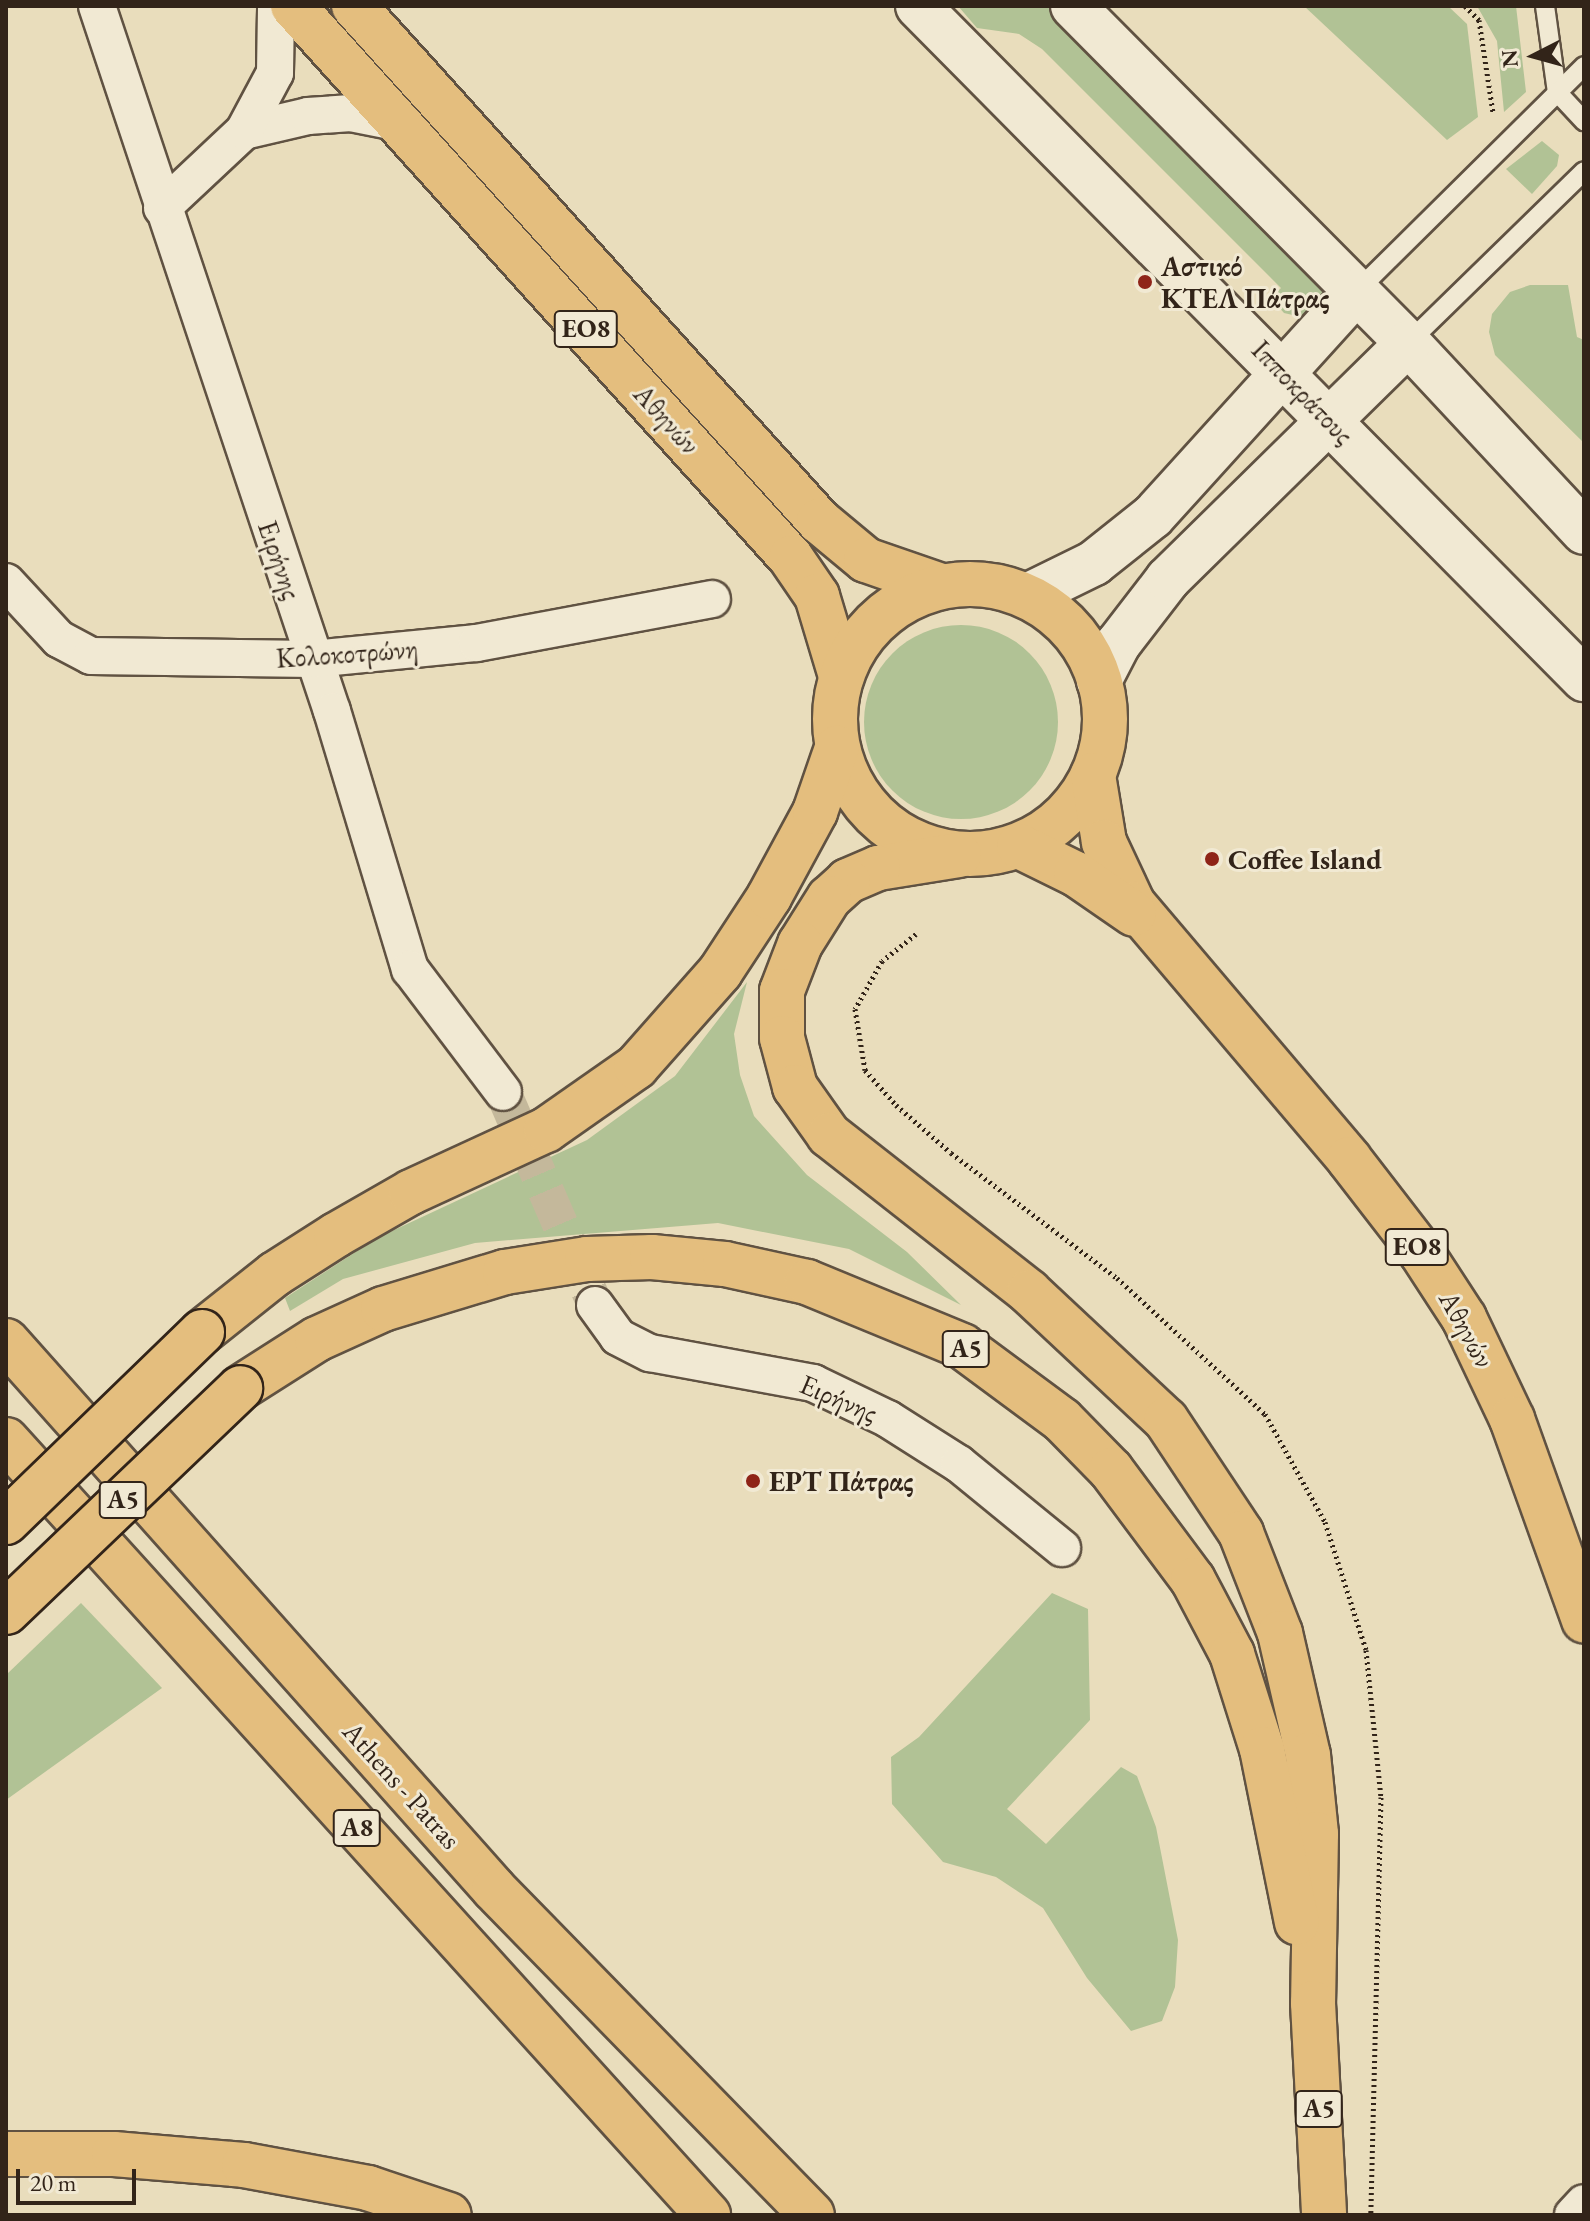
<!DOCTYPE html>
<meta charset="utf-8">
<style>
body{margin:0}
#map{position:relative;width:1590px;height:2221px;overflow:hidden;background:#e9ddbc;font-family:"EB Garamond",serif}
div>[style]{position:absolute}
[style*='--x']{left:calc(var(--x)*1px);top:calc(var(--y)*1px);width:calc(var(--w)*1px);rotate:calc(var(--a)*1deg)}
.green>*{inset:0;background:#b1c295}
.round{border-radius:50%}
.minor-tunnel>*{height:36px;margin-top:-18px;transform-origin:0;background:repeating-linear-gradient(90deg,#c4b89b 0 36px,transparent 0 54px)}
.path>*{height:5px;margin-top:-2.5px;transform-origin:0;background:repeating-linear-gradient(90deg,#322419 0 2px,transparent 0 6px)}
.roads{filter:drop-shadow(2px 0 #605242) drop-shadow(-2px 0 #605242) drop-shadow(0 2px #605242) drop-shadow(0 -2px #605242)}
.service>*{height:18px;margin:-9px;padding:0 9px;transform-origin:9px;border-radius:9px;background:#f1e9d3}
.minor>*{height:36px;margin:-18px;padding:0 18px;transform-origin:18px;border-radius:18px;background:#f1e9d3}
.tertiary>*{height:44px;margin:-22px;padding:0 22px;transform-origin:22px;border-radius:22px;background:#f1e9d3}
.primary>*{height:44px;margin:-22px;padding:0 22px;transform-origin:22px;border-radius:22px;background:#e4be7e}
.primary>.ring{margin:-22px;padding:0;box-sizing:content-box;background:none;border:44px solid #e4be7e;border-radius:50%}
.motorway>*{height:44px;margin:-22px;padding:0 22px;transform-origin:22px;border-radius:22px;background:#e4be7e}
.bridges{filter:drop-shadow(2px 0 #322419) drop-shadow(-2px 0 #322419) drop-shadow(0 2px #322419) drop-shadow(0 -2px #322419)}
.motorway-bridge>*{height:44px;margin:-22px;padding:0 22px;transform-origin:22px;border-radius:22px;background:#e4be7e}
.dots>*{width:22px;height:22px;translate:-50% -50%;box-sizing:border-box;border:4px solid #f1e9d3;border-radius:50%}
span{translate:-50% -50%;white-space:nowrap;text-align:center;line-height:1.15;-webkit-text-stroke:6px #f1e9d3;paint-order:stroke}
.shield-label span{padding:2px 6px;background:#f1e9d3;border:2px solid;border-radius:6px;-webkit-text-stroke-width:0}
.shield-label{font-size:26px;color:#322419;font-weight:700}
.poi-label{font-size:28px;color:#322419;font-weight:700}
.left{translate:0 -50%;text-align:left}
.street-label{font-size:28px;color:#322419}
.frame{position:absolute;inset:0;border:8px solid #322419;pointer-events:none}
.north{position:absolute;left:1494px;top:16px;width:80px;height:80px;-webkit-text-stroke:6px #f1e9d3;paint-order:stroke;rotate:264deg;font-size:22px;font-weight:700;line-height:32px;text-align:center;color:#322419}
.north::after{content:'';display:block;margin:auto;width:28px;height:36px;background:#322419;clip-path:polygon(50% 0,100% 100%,50% 72%,0 100%)}
.scale{position:absolute;left:16px;top:2169px;width:120px;height:36px;box-sizing:border-box;border:4px solid #322419;border-top:0;padding-left:10px;font-size:24px;line-height:28px;white-space:nowrap;color:#322419;-webkit-text-stroke:6px #f1e9d3;paint-order:stroke}
</style>
<div id="map">
<div class="green">
<div style="clip-path:polygon(958px 6px,1049px 6px,1323px 283px,1326px 294px,1306px 318px,1284px 313px,1271px 298px,1281px 288px,1042px 49px,1019px 34px,977px 28px)"></div>
<div style="clip-path:polygon(1304px 6px,1448px 6px,1467px 24px,1478px 117px,1447px 140px)"></div>
<div style="clip-path:polygon(1477px 6px,1516px 6px,1526px 92px,1504px 112px,1497px 41px)"></div>
<div style="clip-path:polygon(1542px 141px,1559px 155px,1557px 166px,1532px 194px,1506px 169px)"></div>
<div style="clip-path:polygon(1530px 285px,1568px 285px,1577px 337px,1584px 340px,1584px 443px,1495px 355px,1489px 332px,1492px 314px,1510px 292px)"></div>
<div class="round" style="left:864px;top:625px;width:194px;height:194px"></div>
<div style="clip-path:polygon(747px 982px,734px 1034px,740px 1075px,754px 1116px,807px 1175px,907px 1252px,961px 1305px,849px 1249px,718px 1223px,475px 1243px,343px 1279px,290px 1311px,285px 1298px,377px 1238px,587px 1140px,675px 1076px)"></div>
<div style="clip-path:polygon(1052px 1593px,1088px 1609px,1090px 1720px,1007px 1809px,1046px 1844px,1121px 1767px,1137px 1776px,1156px 1827px,1178px 1940px,1175px 1987px,1162px 2021px,1131px 2031px,1087px 1978px,1043px 1908px,996px 1877px,943px 1862px,892px 1804px,891px 1757px,919px 1737px)"></div>
<div style="clip-path:polygon(81px 1603px,162px 1688px,6px 1800px,6px 1675px)"></div>
</div>
<div class="minor-tunnel">
<div style="--x:503;--y:1092;--w:232;--a:66.6"></div>
</div>
<div class="path">
<div style="--x:1465;--y:6;--w:20;--a:45"></div>
<div style="--x:1479;--y:20;--w:94;--a:81.4"></div>
<div style="--x:916;--y:934;--w:43;--a:141.5"></div>
<div style="--x:882;--y:961;--w:55;--a:119.4"></div>
<div style="--x:855;--y:1009;--w:62;--a:80.7"></div>
<div style="--x:865;--y:1070;--w:47;--a:48.5"></div>
<div style="--x:896;--y:1105;--w:73;--a:41.1"></div>
<div style="--x:951;--y:1153;--w:208;--a:37"></div>
<div style="--x:1117;--y:1278;--w:201;--a:42.6"></div>
<div style="--x:1265;--y:1414;--w:124;--a:60.9"></div>
<div style="--x:1325;--y:1522;--w:134;--a:72.2"></div>
<div style="--x:1366;--y:1650;--w:148;--a:84.2"></div>
<div style="--x:1381;--y:1797;--w:418;--a:91.4"></div>
</div>
<div class="roads">
<div class="service">
<div style="--x:1545;--y:6;--w:87;--a:82.1"></div>
<div style="--x:1557;--y:92;--w:40;--a:47"></div>
<div style="--x:1357;--y:291;--w:320;--a:-44.7"></div>
<div style="--x:1408;--y:343;--w:246;--a:-44.3"></div>
</div>
<div class="minor">
<div style="--x:97;--y:6;--w:743;--a:71.57"></div>
<div style="--x:332;--y:711;--w:270;--a:73.2"></div>
<div style="--x:410;--y:969;--w:154;--a:52.9"></div>
<div style="--x:244;--y:131;--w:66;--a:-13.2"></div>
<div style="--x:308;--y:116;--w:43;--a:-4"></div>
<div style="--x:351;--y:113;--w:50;--a:11.5"></div>
<div style="--x:162;--y:208;--w:112;--a:-43.2"></div>
<div style="--x:244;--y:131;--w:66;--a:-61.9"></div>
<div style="--x:275;--y:73;--w:67;--a:-89.1"></div>
<div style="--x:6;--y:582;--w:78;--a:47.1"></div>
<div style="--x:59;--y:639;--w:36;--a:28"></div>
<div style="--x:91;--y:656;--w:222;--a:0.8"></div>
<div style="--x:313;--y:659;--w:165;--a:-5.6"></div>
<div style="--x:477;--y:643;--w:239;--a:-10.6"></div>
<div style="--x:595;--y:1305;--w:39;--a:54"></div>
<div style="--x:618;--y:1337;--w:36;--a:27"></div>
<div style="--x:650;--y:1353;--w:166;--a:10.4"></div>
<div style="--x:813;--y:1383;--w:83;--a:25.6"></div>
<div style="--x:888;--y:1419;--w:84;--a:32.4"></div>
<div style="--x:959;--y:1464;--w:133;--a:39.2"></div>
<div style="--x:1573;--y:2215;--w:16;--a:-47"></div>
</div>
<div class="tertiary">
<div style="--x:918;--y:6;--w:947;--a:45.3"></div>
<div style="--x:1073;--y:6;--w:475;--a:45.2"></div>
<div style="--x:1408;--y:343;--w:258;--a:47"></div>
<div style="--x:1027;--y:596;--w:75;--a:-26.2"></div>
<div style="--x:1094;--y:563;--w:75;--a:-38.5"></div>
<div style="--x:1153;--y:516;--w:304;--a:-47.8"></div>
<div style="--x:1099;--y:681;--w:42;--a:-62.8"></div>
<div style="--x:1118;--y:644;--w:82;--a:-52.4"></div>
<div style="--x:1168;--y:579;--w:337;--a:-44.5"></div>
</div>
<div class="primary">
<div style="--x:293;--y:6;--w:743;--a:47.94"></div>
<div style="--x:791;--y:558;--w:46;--a:55.6"></div>
<div style="--x:817;--y:596;--w:84;--a:73.3"></div>
<div style="--x:354;--y:6;--w:694;--a:47.92"></div>
<div style="--x:819;--y:521;--w:61;--a:39.7"></div>
<div style="--x:866;--y:560;--w:79;--a:19.1"></div>
<div class="ring" style="left:835px;top:584px;width:226px;height:226px"></div>
<div style="--x:1093;--y:775;--w:68;--a:80.7"></div>
<div style="--x:1104;--y:842;--w:68;--a:64.9"></div>
<div style="--x:1133;--y:904;--w:334;--a:49.7"></div>
<div style="--x:1349;--y:1159;--w:118;--a:52.3"></div>
<div style="--x:1421;--y:1252;--w:79;--a:56.9"></div>
<div style="--x:1464;--y:1318;--w:112;--a:64.6"></div>
<div style="--x:1512;--y:1419;--w:214;--a:70.3"></div>
<div style="--x:1019;--y:846;--w:64;--a:26.2"></div>
<div style="--x:1076;--y:874;--w:70;--a:34.6"></div>
</div>
<div class="motorway">
<div style="--x:959;--y:855;--w:82;--a:170.9"></div>
<div style="--x:878;--y:868;--w:33;--a:157"></div>
<div style="--x:848;--y:881;--w:25;--a:138"></div>
<div style="--x:829;--y:898;--w:54;--a:122.2"></div>
<div style="--x:800;--y:944;--w:50;--a:111"></div>
<div style="--x:782;--y:991;--w:47;--a:90"></div>
<div style="--x:782;--y:1038;--w:51;--a:75.1"></div>
<div style="--x:795;--y:1087;--w:59;--a:54.7"></div>
<div style="--x:829;--y:1135;--w:254;--a:38.1"></div>
<div style="--x:1029;--y:1292;--w:187;--a:43.1"></div>
<div style="--x:1166;--y:1420;--w:136;--a:56.4"></div>
<div style="--x:1241;--y:1533;--w:107;--a:68.7"></div>
<div style="--x:1280;--y:1633;--w:125;--a:77.1"></div>
<div style="--x:1308;--y:1755;--w:79;--a:84.2"></div>
<div style="--x:1316;--y:1834;--w:169;--a:91"></div>
<div style="--x:1313;--y:2003;--w:212;--a:87"></div>
<div style="--x:202;--y:1332;--w:93;--a:-38.5"></div>
<div style="--x:275;--y:1274;--w:72;--a:-32.6"></div>
<div style="--x:336;--y:1235;--w:86;--a:-29.8"></div>
<div style="--x:411;--y:1192;--w:149;--a:-24.7"></div>
<div style="--x:546;--y:1130;--w:110;--a:-35"></div>
<div style="--x:636;--y:1067;--w:127;--a:-48.5"></div>
<div style="--x:720;--y:972;--w:90;--a:-56.8"></div>
<div style="--x:769;--y:897;--w:97;--a:-61.6"></div>
<div style="--x:815;--y:812;--w:68;--a:-71"></div>
<div style="--x:6;--y:1341;--w:734;--a:48.31"></div>
<div style="--x:494;--y:1889;--w:455;--a:45.7"></div>
<div style="--x:240;--y:1388;--w:91;--a:-32.5"></div>
<div style="--x:317;--y:1339;--w:72;--a:-24.4"></div>
<div style="--x:383;--y:1309;--w:127;--a:-16.9"></div>
<div style="--x:505;--y:1272;--w:83;--a:-9"></div>
<div style="--x:587;--y:1259;--w:65;--a:-1.8"></div>
<div style="--x:652;--y:1257;--w:73;--a:5.5"></div>
<div style="--x:725;--y:1264;--w:84;--a:12.4"></div>
<div style="--x:807;--y:1282;--w:168;--a:22.4"></div>
<div style="--x:962;--y:1346;--w:124;--a:36.5"></div>
<div style="--x:1062;--y:1420;--w:70;--a:45.6"></div>
<div style="--x:1111;--y:1470;--w:137;--a:53.3"></div>
<div style="--x:1193;--y:1580;--w:84;--a:62.2"></div>
<div style="--x:1232;--y:1654;--w:100;--a:72.5"></div>
<div style="--x:1262;--y:1749;--w:177;--a:78.6"></div>
<div style="--x:6;--y:1440;--w:1046;--a:47.83"></div>
<div style="--x:6;--y:2154;--w:108;--a:0"></div>
<div style="--x:114;--y:2154;--w:130;--a:4.8"></div>
<div style="--x:244;--y:2165;--w:126;--a:10.5"></div>
<div style="--x:368;--y:2188;--w:85;--a:18.4"></div>
</div>
</div>
<div class="bridges">
<div class="motorway-bridge">
<div style="--x:6;--y:1522;--w:273;--a:-44.1"></div>
<div style="--x:6;--y:1612;--w:324;--a:-43.7"></div>
</div>
</div>
<div class="dots">
<div style="left:1145px;top:282px;background:#8f2418"></div>
<div style="left:1212px;top:859px;background:#8f2418"></div>
<div style="left:753px;top:1481px;background:#8f2418"></div>
</div>
<div class="shield-label">
<span style="left:586px;top:329px">ΕΟ8</span>
<span style="left:1417px;top:1247px">ΕΟ8</span>
<span style="left:966px;top:1349px">Α5</span>
<span style="left:123px;top:1500px">Α5</span>
<span style="left:357px;top:1828px">Α8</span>
<span style="left:1319px;top:2109px">Α5</span>
</div>
<div class="poi-label">
<span class="left" style="left:1161px;top:282px">Αστικό<br>ΚΤΕΛ Πάτρας</span>
<span class="left" style="left:1228px;top:859px">Coffee Island</span>
<span class="left" style="left:769px;top:1481px">ΕΡΤ Πάτρας</span>
</div>
<div class="street-label">
<span style="left:1303px;top:392px;rotate:46deg">Ιπποκράτους</span>
<span style="left:667px;top:419px;rotate:48deg">Αθηνών</span>
<span style="left:280px;top:560px;rotate:71deg">Ειρήνης</span>
<span style="left:347px;top:653px;rotate:-4deg">Κολοκοτρώνη</span>
<span style="left:1467px;top:1329px;rotate:61deg">Αθηνών</span>
<span style="left:839px;top:1398px;rotate:23deg">Ειρήνης</span>
<span style="left:402px;top:1785px;rotate:48deg">Athens - Patras</span>
</div>
<div class="frame"></div>
<div class="north">N</div>
<div class="scale">20 m</div>
</div>
